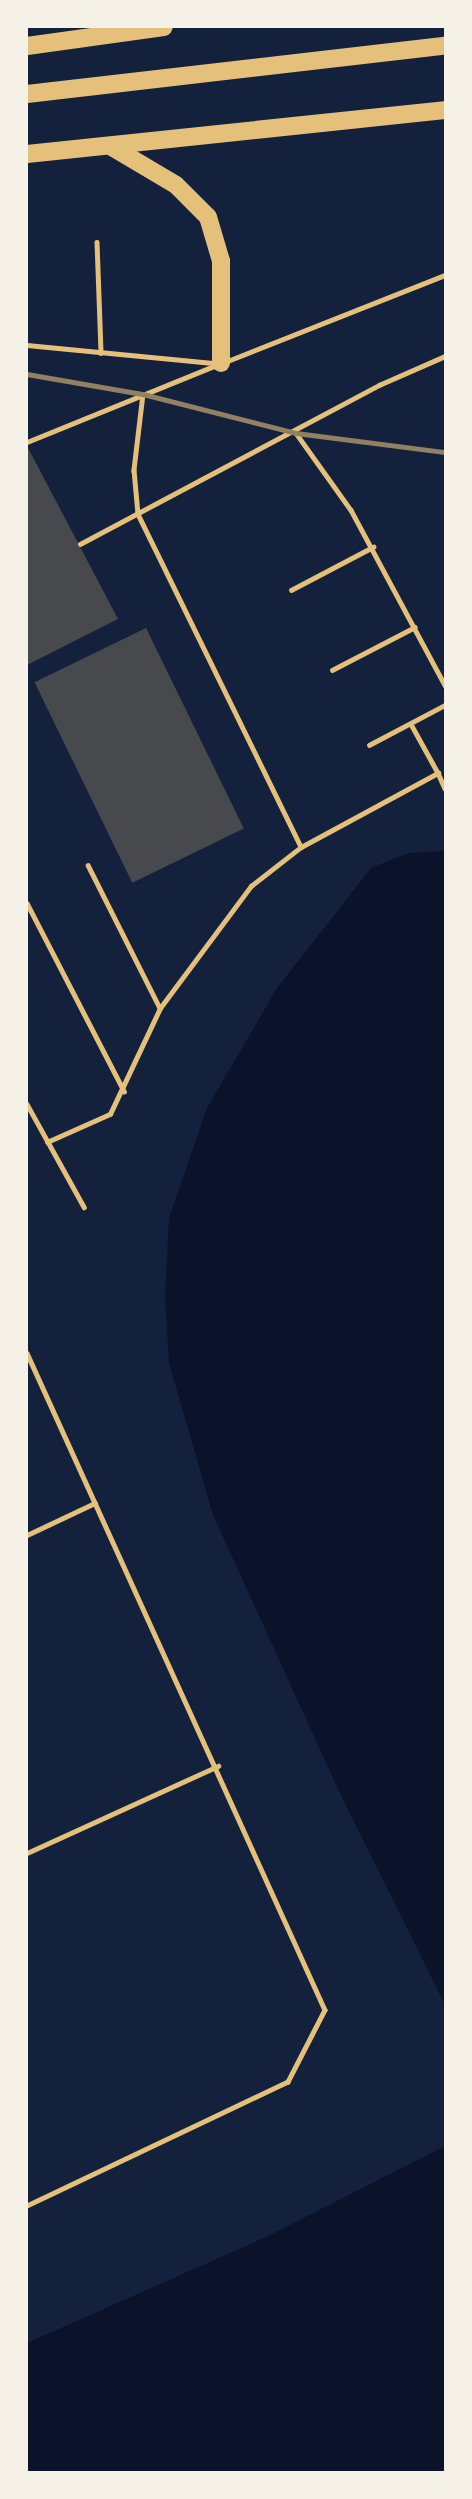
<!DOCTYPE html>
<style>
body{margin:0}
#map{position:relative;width:472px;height:2499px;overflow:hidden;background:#14213d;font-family:"DM Sans",sans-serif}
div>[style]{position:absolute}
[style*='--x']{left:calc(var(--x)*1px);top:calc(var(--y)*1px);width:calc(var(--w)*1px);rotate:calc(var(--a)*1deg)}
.water>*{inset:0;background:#0b132b}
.building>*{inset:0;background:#48494c;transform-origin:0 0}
.service>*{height:4.5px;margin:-2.25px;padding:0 2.25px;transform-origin:2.25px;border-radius:2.25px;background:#e5c07b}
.motorway>*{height:18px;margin:-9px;padding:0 9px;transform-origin:9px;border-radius:9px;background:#e5c07b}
.rail>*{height:4.5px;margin:-2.25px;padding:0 2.25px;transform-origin:2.25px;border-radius:2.25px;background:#918062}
span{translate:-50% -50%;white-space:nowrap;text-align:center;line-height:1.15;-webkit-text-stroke:4.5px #f6f1e7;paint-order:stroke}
.frame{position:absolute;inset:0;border:28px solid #f6f1e7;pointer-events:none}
</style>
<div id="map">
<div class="water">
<div style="clip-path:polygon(445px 851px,445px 2005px,338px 1789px,213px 1515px,169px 1363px,165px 1298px,169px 1218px,207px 1108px,277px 988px,371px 868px,408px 853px)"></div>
<div style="clip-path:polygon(445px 2146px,445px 2472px,27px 2472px,27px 2343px,266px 2237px)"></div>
</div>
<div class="building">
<div style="clip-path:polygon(27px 446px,118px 619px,27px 665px)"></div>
<div style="left:146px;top:628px;width:223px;height:124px;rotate:64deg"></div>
</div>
<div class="service">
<div style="--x:97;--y:242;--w:111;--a:87.9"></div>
<div style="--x:27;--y:345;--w:189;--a:5.5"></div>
<div style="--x:225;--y:362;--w:237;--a:-21.6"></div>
<div style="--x:143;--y:394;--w:77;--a:96.8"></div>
<div style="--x:134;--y:470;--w:44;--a:84.8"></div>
<div style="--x:138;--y:514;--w:371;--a:63.9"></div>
<div style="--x:296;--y:433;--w:95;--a:54.5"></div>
<div style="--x:351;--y:510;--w:199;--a:61.8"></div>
<div style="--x:27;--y:442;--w:205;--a:-22.1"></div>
<div style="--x:80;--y:544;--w:339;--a:-28"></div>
<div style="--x:379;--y:385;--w:72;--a:-23.7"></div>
<div style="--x:291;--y:590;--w:93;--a:-27.7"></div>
<div style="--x:332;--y:670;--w:93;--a:-27.4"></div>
<div style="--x:411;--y:724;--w:56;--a:61.1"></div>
<div style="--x:369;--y:745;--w:86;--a:-27.8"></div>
<div style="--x:88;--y:865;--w:160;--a:63.3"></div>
<div style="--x:27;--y:903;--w:212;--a:62.7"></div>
<div style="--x:27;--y:1104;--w:118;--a:61"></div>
<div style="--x:47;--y:1142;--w:69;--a:-24"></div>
<div style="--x:110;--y:1114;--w:117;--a:-64.7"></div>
<div style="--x:160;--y:1008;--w:152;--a:-53.3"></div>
<div style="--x:251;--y:886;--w:63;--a:-38"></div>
<div style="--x:301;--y:847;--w:156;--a:-28.4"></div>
<div style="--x:438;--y:773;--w:17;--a:66"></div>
<div style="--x:27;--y:1353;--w:721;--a:65.6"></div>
<div style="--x:325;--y:2010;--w:81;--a:117.2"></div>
<div style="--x:288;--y:2082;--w:289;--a:154.6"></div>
<div style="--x:27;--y:1535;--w:75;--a:-25.2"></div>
<div style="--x:27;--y:1853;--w:210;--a:-24.5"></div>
</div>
<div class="motorway">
<div style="--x:27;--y:46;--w:138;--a:-7.9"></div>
<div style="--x:27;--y:94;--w:421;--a:-6.6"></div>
<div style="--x:112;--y:147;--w:74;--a:30.7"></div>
<div style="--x:176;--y:185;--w:45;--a:45"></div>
<div style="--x:208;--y:217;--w:46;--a:73.5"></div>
<div style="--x:221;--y:261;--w:102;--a:90"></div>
<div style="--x:27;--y:154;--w:420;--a:-6"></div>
</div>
<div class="rail">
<div style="--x:27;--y:374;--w:118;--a:9.8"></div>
<div style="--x:143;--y:394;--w:158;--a:14.3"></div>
<div style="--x:296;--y:433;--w:150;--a:7.3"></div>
</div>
<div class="frame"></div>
</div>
